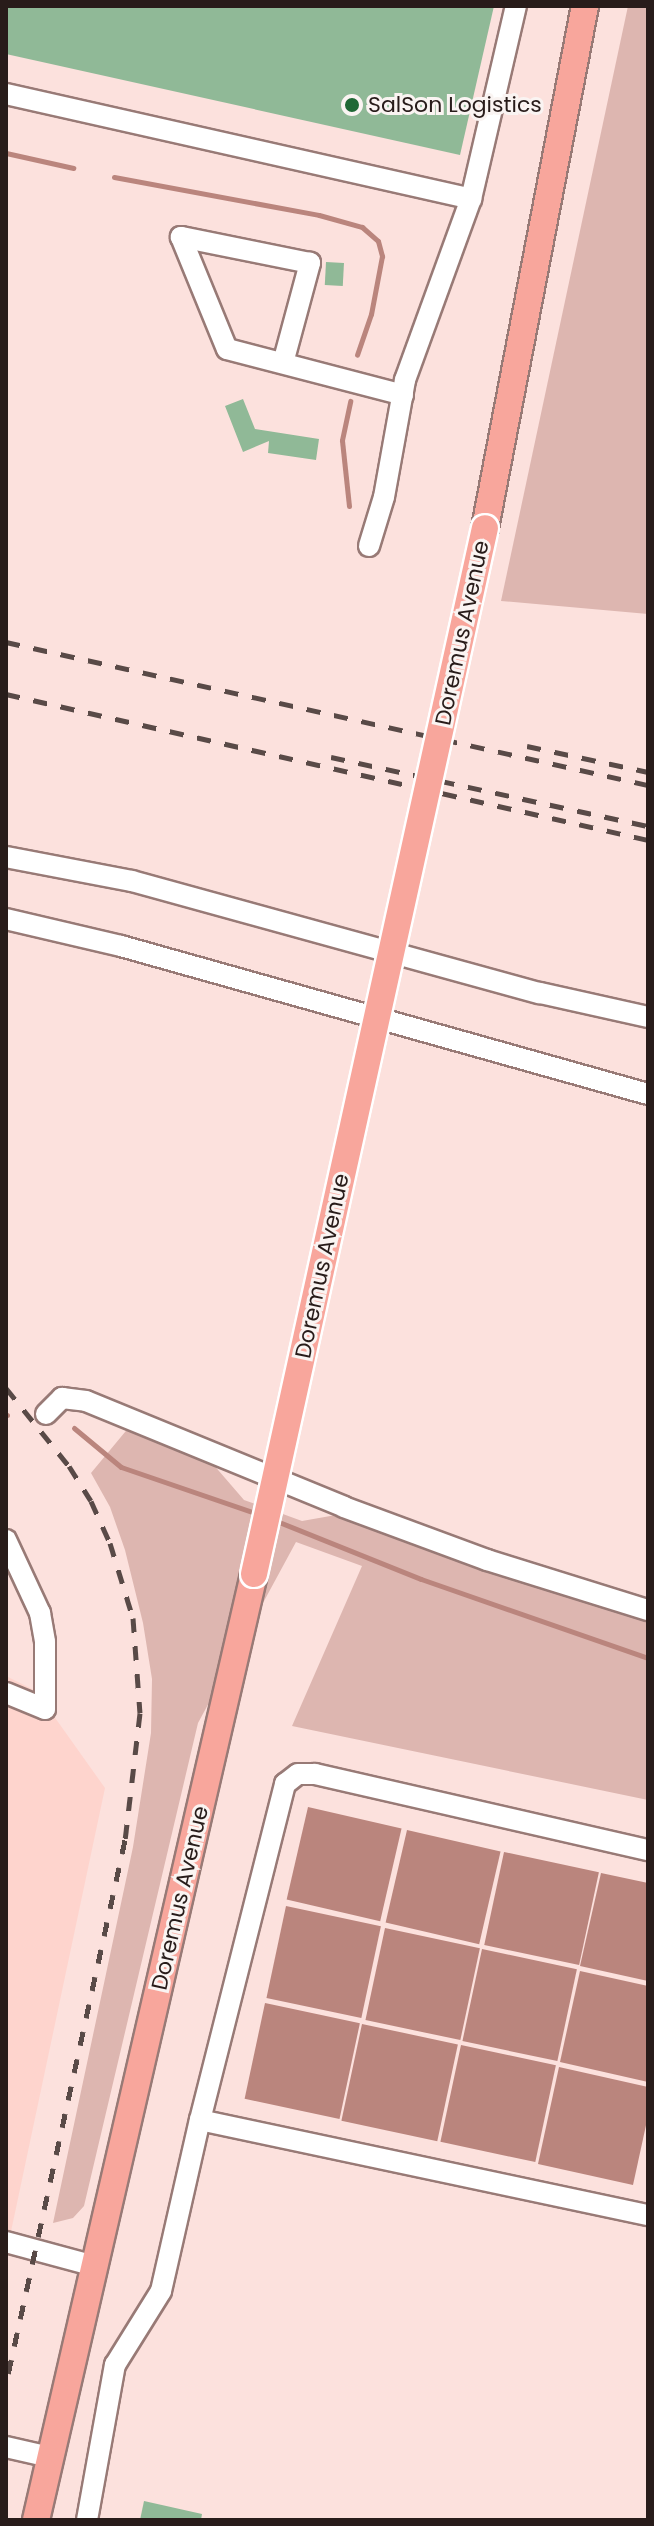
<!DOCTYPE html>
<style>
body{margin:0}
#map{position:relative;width:654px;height:2526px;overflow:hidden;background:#fce1dd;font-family:Poppins,sans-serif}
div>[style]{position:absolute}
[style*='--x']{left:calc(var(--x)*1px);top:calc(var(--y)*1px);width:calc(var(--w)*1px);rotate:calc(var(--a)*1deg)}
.built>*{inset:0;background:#fed4cd}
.green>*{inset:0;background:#ddb6b0}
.water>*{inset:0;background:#ba857d;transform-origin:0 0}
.stream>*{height:5px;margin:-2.5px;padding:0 2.5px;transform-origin:2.5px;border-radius:2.5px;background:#ba857d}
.building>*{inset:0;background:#90b997;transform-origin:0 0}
.roads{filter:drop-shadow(2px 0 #987a76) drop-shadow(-2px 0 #987a76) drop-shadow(0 2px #987a76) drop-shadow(0 -2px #987a76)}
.minor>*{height:20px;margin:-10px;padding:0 10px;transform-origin:10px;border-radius:10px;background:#fff}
.major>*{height:26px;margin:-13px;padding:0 13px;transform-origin:13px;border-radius:13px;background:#f8a69c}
.rail>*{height:5px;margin-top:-2.5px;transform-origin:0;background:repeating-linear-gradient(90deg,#594a47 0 14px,transparent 0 28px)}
.bridges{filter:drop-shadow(2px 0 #fff) drop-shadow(-2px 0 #fff) drop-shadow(0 2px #fff) drop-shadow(0 -2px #fff)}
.major-bridge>*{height:26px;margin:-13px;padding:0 13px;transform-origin:13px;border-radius:13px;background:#f8a69c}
.dots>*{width:22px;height:22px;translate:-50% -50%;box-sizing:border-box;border:4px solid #faf4f2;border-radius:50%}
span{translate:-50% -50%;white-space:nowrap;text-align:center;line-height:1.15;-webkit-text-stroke:6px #faf4f2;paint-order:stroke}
.poi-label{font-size:22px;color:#281c1a}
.left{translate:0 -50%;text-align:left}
.street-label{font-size:22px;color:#281c1a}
.frame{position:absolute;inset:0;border:8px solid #281c1a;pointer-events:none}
</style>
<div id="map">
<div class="built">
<div style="clip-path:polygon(6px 1676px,36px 1691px,105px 1788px,6px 2255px)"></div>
</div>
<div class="green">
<div style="clip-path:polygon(628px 6px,648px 6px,648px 614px,501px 601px)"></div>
<div style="clip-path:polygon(130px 1426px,206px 1456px,244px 1500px,302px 1521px,336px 1515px,563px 1594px,648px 1618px,648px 1800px,292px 1726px,362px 1566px,296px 1542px,198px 1723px,84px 2206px,73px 2218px,53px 2223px,133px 1847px,151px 1733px,152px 1679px,143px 1623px,125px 1550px,110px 1507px,91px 1473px)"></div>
</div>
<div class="water">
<div style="left:308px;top:1807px;width:96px;height:95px;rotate:13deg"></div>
<div style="left:407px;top:1830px;width:96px;height:95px;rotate:13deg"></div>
<div style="left:504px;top:1852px;width:97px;height:95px;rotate:12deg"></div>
<div style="clip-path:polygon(601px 1873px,648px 1883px,648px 1981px,580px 1966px)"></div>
<div style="left:286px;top:1906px;width:97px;height:94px;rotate:12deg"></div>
<div style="left:385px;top:1928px;width:97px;height:94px;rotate:12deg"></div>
<div style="left:482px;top:1949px;width:97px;height:94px;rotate:12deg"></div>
<div style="clip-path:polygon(580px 1971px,648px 1986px,648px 2082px,560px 2062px)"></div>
<div style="left:265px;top:2003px;width:97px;height:98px;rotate:12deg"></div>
<div style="left:362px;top:2024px;width:98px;height:99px;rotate:12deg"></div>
<div style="left:461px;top:2045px;width:97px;height:99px;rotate:12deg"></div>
<div style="clip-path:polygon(559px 2067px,648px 2087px,648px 2116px,633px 2185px,538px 2164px)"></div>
</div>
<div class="stream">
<div style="--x:6;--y:153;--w:69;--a:12.6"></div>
<div style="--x:114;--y:177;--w:208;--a:10.5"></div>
<div style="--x:319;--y:215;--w:45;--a:15.6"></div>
<div style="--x:362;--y:227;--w:21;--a:41"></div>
<div style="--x:378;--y:241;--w:16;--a:75"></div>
<div style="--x:382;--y:256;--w:59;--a:100.7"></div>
<div style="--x:371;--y:314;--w:43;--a:108.9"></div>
<div style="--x:349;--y:506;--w:66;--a:-96.1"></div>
<div style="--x:342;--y:440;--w:40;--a:-78"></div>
<div style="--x:6;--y:1415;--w:1;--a:0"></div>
<div style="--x:74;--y:1428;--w:61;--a:39.7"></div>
<div style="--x:121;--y:1467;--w:148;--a:18.9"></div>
<div style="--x:274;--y:1520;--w:158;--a:21.9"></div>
<div style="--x:421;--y:1579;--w:240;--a:19.2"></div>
</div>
<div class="building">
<div style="clip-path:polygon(6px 6px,494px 6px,460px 155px,6px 54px)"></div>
<div style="left:326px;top:262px;width:18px;height:23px;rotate:3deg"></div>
<div style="clip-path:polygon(243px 399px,255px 429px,319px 439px,316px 460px,268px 453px,269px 441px,243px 452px,225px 406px)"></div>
<div style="clip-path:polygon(144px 2501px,202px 2514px,201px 2520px,140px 2520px)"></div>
</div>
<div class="roads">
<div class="minor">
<div style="--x:6;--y:94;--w:477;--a:12.7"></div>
<div style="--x:471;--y:199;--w:198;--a:-76.9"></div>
<div style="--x:283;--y:363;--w:104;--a:-74.9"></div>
<div style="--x:310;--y:263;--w:132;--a:-168.6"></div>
<div style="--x:181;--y:237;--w:121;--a:67.7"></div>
<div style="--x:227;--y:349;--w:182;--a:14.6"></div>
<div style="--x:369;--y:546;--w:51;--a:-73"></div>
<div style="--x:384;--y:497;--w:119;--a:-79.8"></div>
<div style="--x:405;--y:380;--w:193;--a:-70"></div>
<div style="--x:6;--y:857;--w:128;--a:10.8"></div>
<div style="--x:132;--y:881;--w:423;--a:15.4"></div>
<div style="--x:540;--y:993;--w:111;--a:12.5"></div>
<div style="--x:6;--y:919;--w:118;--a:13.2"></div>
<div style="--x:121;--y:946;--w:547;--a:15.69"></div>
<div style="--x:46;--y:1414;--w:23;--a:-45"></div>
<div style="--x:62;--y:1398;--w:24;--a:7"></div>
<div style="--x:86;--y:1401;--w:279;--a:22.3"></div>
<div style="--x:344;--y:1507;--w:153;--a:20.3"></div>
<div style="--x:487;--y:1560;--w:169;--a:17.3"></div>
<div style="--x:6;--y:1540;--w:81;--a:65"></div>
<div style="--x:40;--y:1613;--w:29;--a:80"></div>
<div style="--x:45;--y:1642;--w:67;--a:90"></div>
<div style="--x:45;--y:1709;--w:42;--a:-157.7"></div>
<div style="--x:200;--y:2120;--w:458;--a:12"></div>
<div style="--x:6;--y:2242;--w:92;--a:15.1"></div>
<div style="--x:6;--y:2447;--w:45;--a:12.8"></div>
<div style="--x:87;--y:2520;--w:158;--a:-79.8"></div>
<div style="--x:115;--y:2365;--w:87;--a:-58.1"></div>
<div style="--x:161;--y:2291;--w:175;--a:-77.2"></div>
<div style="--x:200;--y:2120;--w:347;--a:-75.8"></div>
<div style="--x:285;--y:1784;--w:16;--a:-38"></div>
<div style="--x:298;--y:1774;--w:17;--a:0"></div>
<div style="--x:315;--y:1774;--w:342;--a:12.9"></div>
</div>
<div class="major">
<div style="--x:485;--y:528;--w:531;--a:-79.16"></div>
<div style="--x:36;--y:2520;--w:971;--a:-77.02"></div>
</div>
</div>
<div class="rail">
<div style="--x:6;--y:642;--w:658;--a:12.56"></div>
<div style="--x:6;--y:694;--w:658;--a:12.81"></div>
<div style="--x:527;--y:746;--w:124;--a:12.1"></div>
<div style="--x:331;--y:757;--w:324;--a:12.3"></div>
<div style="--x:6;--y:1388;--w:100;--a:51.1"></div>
<div style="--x:69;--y:1466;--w:41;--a:57.8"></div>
<div style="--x:91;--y:1501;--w:46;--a:65.7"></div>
<div style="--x:110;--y:1543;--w:78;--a:73"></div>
<div style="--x:133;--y:1618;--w:95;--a:85.8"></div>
<div style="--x:140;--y:1713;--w:128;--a:96.7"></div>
<div style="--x:125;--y:1840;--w:557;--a:102.34"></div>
</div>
<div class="bridges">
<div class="major-bridge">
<div style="--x:254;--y:1574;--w:1071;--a:-77.55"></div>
</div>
</div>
<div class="dots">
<div style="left:352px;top:105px;background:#1f6835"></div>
</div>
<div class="poi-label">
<span class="left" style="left:368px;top:105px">SalSon Logistics</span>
</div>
<div class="street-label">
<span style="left:462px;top:633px;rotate:-78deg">Doremus Avenue</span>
<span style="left:322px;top:1266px;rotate:-78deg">Doremus Avenue</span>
<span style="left:180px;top:1898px;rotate:-77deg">Doremus Avenue</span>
</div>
<div class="frame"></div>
</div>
